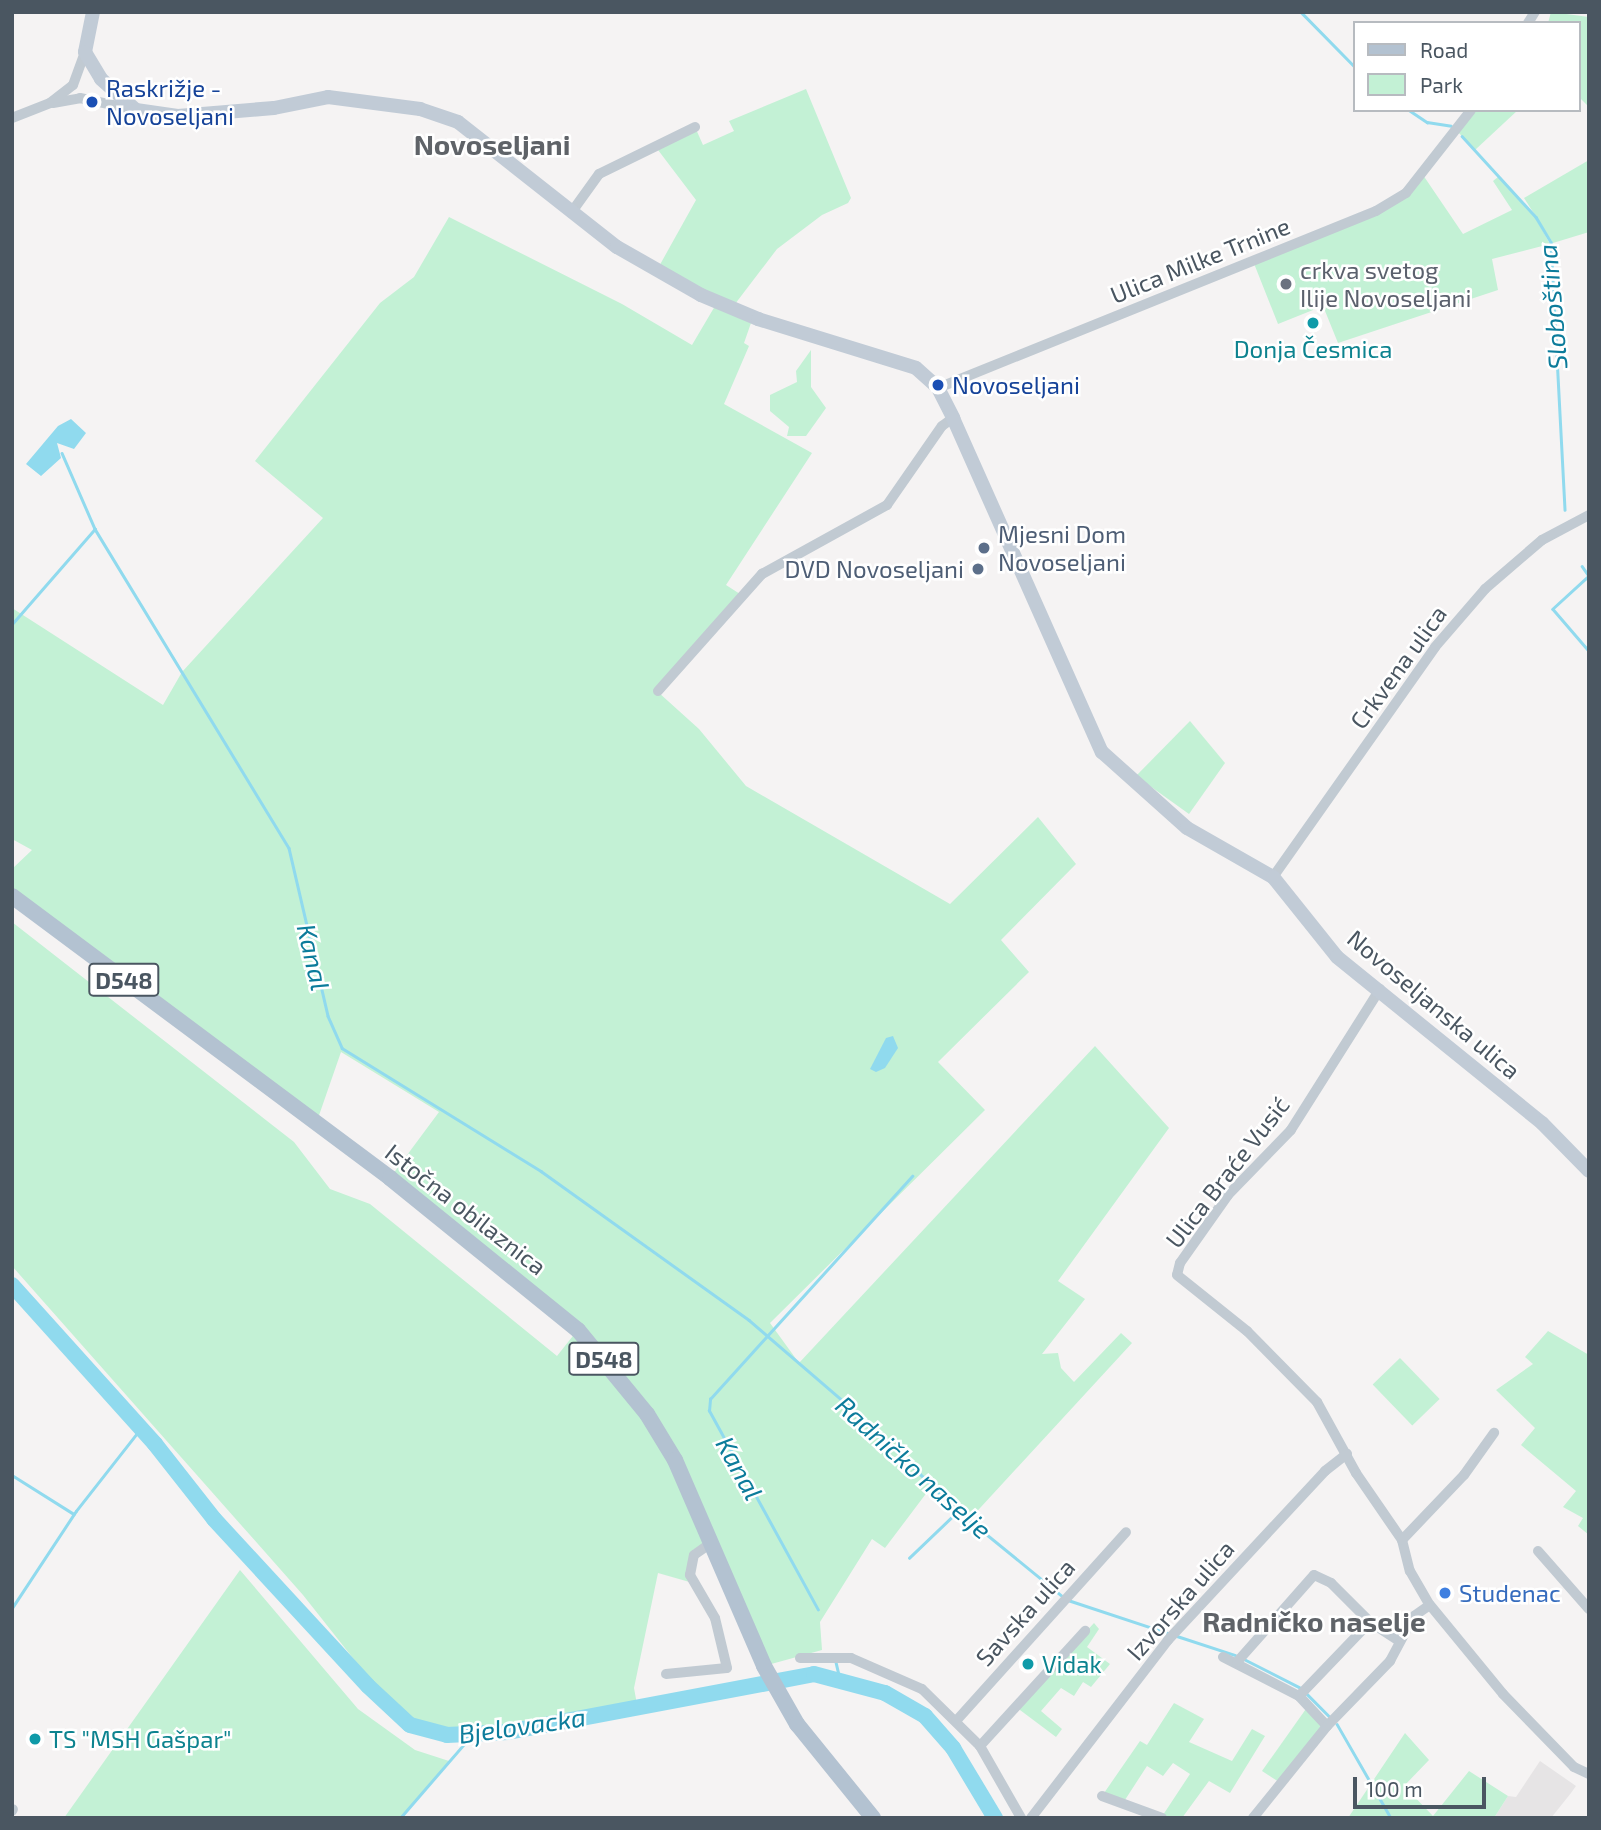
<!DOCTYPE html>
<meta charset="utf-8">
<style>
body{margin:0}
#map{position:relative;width:1601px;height:1830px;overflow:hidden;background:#f5f3f3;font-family:"Exo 2",sans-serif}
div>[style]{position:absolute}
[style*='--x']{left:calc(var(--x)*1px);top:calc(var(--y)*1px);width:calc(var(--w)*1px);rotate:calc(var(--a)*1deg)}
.education>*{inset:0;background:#e6e4e5}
.green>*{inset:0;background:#c3f1d5;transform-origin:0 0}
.water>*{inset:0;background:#90daee}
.stream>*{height:2.5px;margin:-1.25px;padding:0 1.25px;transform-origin:1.25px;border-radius:1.25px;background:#90daee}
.river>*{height:16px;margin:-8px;padding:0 8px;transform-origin:8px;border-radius:8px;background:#90daee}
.street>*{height:10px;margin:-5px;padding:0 5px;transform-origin:5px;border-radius:5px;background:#c1cad2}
.secondary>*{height:14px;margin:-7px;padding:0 7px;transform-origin:7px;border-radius:7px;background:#c1cbd6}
.primary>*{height:16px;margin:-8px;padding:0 8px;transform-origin:8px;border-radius:8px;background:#b3c2d1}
.dots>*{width:19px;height:19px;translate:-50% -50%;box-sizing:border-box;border:4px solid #fff;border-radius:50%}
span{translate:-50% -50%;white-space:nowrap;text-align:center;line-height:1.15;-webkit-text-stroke:5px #fff;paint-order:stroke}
.shield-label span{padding:2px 5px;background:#fff;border:2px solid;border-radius:5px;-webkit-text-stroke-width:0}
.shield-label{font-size:23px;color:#4a5661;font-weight:700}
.transit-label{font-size:24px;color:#164399}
.left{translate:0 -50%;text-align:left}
.street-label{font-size:24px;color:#4a5661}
.worship-label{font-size:24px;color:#5b616d}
.culture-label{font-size:24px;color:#0d838f}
.service-label{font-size:24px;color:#4e5e75}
.right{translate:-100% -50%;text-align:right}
.shop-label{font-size:24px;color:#366cbe}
.water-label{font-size:26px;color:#0c7c9b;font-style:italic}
.quarter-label{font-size:28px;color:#5f6368;font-weight:700}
.frame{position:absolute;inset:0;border:14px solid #4a5661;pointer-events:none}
.legend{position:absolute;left:1353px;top:21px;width:228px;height:91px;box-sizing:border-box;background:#fff;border:2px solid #b7bbc0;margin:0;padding:9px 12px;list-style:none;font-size:21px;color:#4a5661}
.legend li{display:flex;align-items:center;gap:14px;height:35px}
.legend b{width:35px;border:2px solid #b7bbc0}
.scale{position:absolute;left:1353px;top:1777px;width:133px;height:32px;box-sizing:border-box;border:4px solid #4a5661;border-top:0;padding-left:9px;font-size:21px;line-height:24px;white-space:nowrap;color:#4a5661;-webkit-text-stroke:5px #fff;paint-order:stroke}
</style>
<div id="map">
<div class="education">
<div style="clip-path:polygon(1540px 1761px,1576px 1786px,1571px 1793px,1551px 1818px,1494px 1818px,1508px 1796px,1516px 1797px)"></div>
</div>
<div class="green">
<div style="clip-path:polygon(1551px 12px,1589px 17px,1589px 107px,1578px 96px,1578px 23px,1548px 23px)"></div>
<div style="clip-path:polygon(806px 89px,851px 198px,848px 203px,822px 215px,777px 249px,732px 308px,657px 270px,696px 200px,655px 146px,695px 127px,703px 145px,734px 131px,729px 121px)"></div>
<div style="clip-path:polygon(1472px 110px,1518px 110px,1475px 150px,1457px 131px)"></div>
<div style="clip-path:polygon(1589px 160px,1589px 232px,1553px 243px,1524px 198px)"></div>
<div style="clip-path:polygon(1423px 175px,1463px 234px,1512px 210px,1493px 181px,1498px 177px,1535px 217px,1550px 244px,1492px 259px,1498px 290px,1338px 343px,1323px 306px,1278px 324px,1253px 261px,1376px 211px)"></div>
<div style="clip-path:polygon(449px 217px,622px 304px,692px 345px,715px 306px,751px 323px,744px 343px,749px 346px,724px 404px,812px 453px,726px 585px,740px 594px,658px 692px,699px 729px,746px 786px,950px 904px,1038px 817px,1076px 864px,1001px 940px,1029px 972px,938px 1062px,985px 1110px,770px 1323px,799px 1363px,1095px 1046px,1169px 1128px,1058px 1281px,1085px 1299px,1042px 1354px,1058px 1353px,1061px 1368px,1074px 1382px,1121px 1333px,1132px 1343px,969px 1520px,931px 1487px,885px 1548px,872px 1539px,820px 1622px,822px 1650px,764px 1666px,710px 1540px,693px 1550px,693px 1583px,658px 1573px,634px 1688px,638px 1710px,508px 1732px,447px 1735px,424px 1731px,398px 1715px,303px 1595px,12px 1266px,12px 922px,294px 1142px,330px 1189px,370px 1204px,557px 1356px,576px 1332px,390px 1178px,439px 1112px,341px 1052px,316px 1124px,12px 896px,12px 869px,32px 850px,12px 839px,12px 608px,163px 705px,182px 672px,323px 518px,255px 461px,380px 303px,414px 277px)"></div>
<div style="clip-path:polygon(811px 350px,811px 387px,826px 408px,806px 436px,787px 436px,789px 427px,770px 411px,770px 395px,797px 382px,796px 371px)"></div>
<div style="clip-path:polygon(1190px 721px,1225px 763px,1189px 814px,1136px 776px)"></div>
<div style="clip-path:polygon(1548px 1331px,1589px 1355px,1589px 1535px,1578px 1526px,1583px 1518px,1563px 1507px,1576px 1491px,1521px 1445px,1535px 1428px,1496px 1390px,1533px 1364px,1525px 1357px)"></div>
<div style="left:1400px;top:1358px;width:57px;height:38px;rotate:46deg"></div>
<div style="clip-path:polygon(240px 1570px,358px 1709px,415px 1750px,449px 1761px,400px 1818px,64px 1818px)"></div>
<div style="clip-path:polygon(1094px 1623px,1099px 1629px,1087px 1647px,1110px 1664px,1091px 1687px,1083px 1682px,1074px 1696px,1061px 1688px,1041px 1711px,1062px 1729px,1056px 1737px,1016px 1707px)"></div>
<div style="clip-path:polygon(1174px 1703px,1204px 1719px,1189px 1742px,1232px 1761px,1252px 1729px,1265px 1736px,1230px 1793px,1209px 1781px,1182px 1818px,1161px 1818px,1190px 1774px,1173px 1763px,1163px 1776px,1147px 1766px,1123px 1803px,1102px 1796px,1140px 1741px,1147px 1745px)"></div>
<div style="clip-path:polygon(1308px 1706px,1327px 1726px,1279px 1782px,1262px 1771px)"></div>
<div style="clip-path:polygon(1405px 1733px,1429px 1760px,1404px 1786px,1433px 1816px,1469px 1771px,1508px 1796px,1494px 1818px,1348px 1818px)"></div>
</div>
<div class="water">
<div style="clip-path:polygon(71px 419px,86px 433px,74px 449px,57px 443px,61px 458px,41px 476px,26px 464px,58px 426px)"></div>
<div style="clip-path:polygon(893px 1036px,898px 1048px,885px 1068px,876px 1072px,870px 1069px,886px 1038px)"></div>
</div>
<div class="stream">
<div style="--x:1301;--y:12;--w:76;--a:45.5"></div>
<div style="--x:1409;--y:110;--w:22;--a:34"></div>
<div style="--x:1427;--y:122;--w:24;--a:9"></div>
<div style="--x:1462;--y:136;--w:110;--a:47.6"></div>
<div style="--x:1536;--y:217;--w:29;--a:59"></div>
<div style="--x:1551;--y:242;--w:268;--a:87"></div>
<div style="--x:62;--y:453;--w:83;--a:66.5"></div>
<div style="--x:1582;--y:566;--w:12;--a:55"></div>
<div style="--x:1589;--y:576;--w:49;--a:137.5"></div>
<div style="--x:1553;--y:609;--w:55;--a:49.4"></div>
<div style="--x:12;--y:624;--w:126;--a:-48.9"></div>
<div style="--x:95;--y:529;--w:373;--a:58.7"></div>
<div style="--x:289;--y:848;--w:172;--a:76.9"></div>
<div style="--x:328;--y:1016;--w:35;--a:66"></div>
<div style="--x:342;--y:1048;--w:234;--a:31.7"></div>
<div style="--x:541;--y:1171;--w:256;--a:35.6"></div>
<div style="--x:749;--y:1320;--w:152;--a:40.7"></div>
<div style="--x:864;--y:1419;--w:132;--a:44.4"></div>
<div style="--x:958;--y:1511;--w:133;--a:39.2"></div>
<div style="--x:12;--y:1475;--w:73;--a:32.2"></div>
<div style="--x:909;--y:1558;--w:66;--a:-43.8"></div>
<div style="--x:1068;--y:1600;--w:105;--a:18.3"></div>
<div style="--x:12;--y:1608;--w:116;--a:-56.6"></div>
<div style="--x:76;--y:1511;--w:105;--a:-51.9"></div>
<div style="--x:818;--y:1610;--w:227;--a:-118.7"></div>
<div style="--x:709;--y:1411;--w:12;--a:-85"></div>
<div style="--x:710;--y:1399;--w:301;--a:-47.8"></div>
<div style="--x:1177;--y:1636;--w:61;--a:18.1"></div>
<div style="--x:1244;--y:1659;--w:62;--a:27"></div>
<div style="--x:836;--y:1662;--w:17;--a:77"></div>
<div style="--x:1307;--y:1694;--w:31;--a:45"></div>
<div style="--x:1337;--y:1724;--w:108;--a:60.1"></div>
<div style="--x:400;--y:1818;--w:110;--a:-49.1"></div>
</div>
<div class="river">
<div style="--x:12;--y:1285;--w:214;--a:48"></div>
<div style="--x:155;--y:1444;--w:95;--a:51.8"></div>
<div style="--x:214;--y:1519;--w:227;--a:47.3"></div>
<div style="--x:368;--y:1686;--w:57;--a:42.9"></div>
<div style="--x:410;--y:1725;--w:38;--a:15"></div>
<div style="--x:447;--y:1735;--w:61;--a:-2.8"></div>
<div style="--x:508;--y:1732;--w:311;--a:-10.7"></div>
<div style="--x:814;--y:1674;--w:73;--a:15"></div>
<div style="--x:885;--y:1693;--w:46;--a:29.9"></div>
<div style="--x:925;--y:1716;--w:43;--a:48.8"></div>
<div style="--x:953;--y:1748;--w:82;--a:59"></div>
</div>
<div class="street">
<div style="--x:1528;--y:23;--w:13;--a:-58"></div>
<div style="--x:53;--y:103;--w:27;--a:-10"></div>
<div style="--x:80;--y:98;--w:57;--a:12.1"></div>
<div style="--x:12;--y:118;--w:41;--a:-21.5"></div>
<div style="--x:50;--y:103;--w:29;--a:-38"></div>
<div style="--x:73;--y:85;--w:35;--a:-70"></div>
<div style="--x:571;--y:213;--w:48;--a:-54.3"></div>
<div style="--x:599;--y:174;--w:107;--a:-26.1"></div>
<div style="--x:938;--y:388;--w:472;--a:-22"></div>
<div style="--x:1376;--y:211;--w:35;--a:-31"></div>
<div style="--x:1406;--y:193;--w:105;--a:-51.9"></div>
<div style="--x:658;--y:691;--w:157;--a:-48.4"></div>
<div style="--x:762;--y:574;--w:143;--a:-28.9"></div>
<div style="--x:887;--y:505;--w:96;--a:-55.2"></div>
<div style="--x:942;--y:426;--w:14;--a:-36"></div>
<div style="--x:1273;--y:877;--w:281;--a:-54.8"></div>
<div style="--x:1435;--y:647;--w:77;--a:-49.2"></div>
<div style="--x:1485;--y:589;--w:75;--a:-40.7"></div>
<div style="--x:1542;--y:540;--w:53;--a:-28"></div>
<div style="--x:1380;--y:989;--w:167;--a:122.3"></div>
<div style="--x:1291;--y:1130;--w:91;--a:134.1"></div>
<div style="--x:1228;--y:1195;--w:83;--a:125.2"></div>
<div style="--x:1180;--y:1263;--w:12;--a:104"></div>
<div style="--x:1177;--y:1275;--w:90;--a:38.7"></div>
<div style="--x:1247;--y:1331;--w:100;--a:45.4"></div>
<div style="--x:1317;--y:1402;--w:81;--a:61.2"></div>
<div style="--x:1356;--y:1473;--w:81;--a:55.5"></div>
<div style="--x:1402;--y:1540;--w:32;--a:76"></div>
<div style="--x:1410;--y:1571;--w:39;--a:60"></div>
<div style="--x:1430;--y:1605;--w:115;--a:50.6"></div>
<div style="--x:1503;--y:1694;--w:102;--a:45.8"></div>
<div style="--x:1574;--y:1767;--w:17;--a:25"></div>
<div style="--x:1402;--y:1540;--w:90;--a:-46.4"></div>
<div style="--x:1464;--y:1475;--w:52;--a:-54.5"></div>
<div style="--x:1538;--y:1551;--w:77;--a:48.7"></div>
<div style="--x:1223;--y:1657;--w:85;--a:27.2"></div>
<div style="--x:1299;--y:1696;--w:41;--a:47"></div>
<div style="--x:800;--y:1658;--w:51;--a:0"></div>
<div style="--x:851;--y:1658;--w:77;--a:23.6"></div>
<div style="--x:922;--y:1689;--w:81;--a:44.5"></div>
<div style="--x:980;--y:1746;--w:83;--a:60.3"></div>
<div style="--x:1237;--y:1662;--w:116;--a:-48.5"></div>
<div style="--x:1314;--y:1575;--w:19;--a:25"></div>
<div style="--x:1331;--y:1583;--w:55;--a:45"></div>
<div style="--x:1370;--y:1622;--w:33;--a:33"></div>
<div style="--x:666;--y:1674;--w:61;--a:-5.6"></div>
<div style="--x:727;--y:1668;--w:51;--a:-103.5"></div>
<div style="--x:715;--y:1618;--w:50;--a:-120.2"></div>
<div style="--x:690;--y:1575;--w:20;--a:-79"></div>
<div style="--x:694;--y:1555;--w:21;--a:-35"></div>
<div style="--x:1299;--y:1696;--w:103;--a:-46.2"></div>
<div style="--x:956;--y:1721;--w:254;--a:-48"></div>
<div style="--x:980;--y:1746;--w:156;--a:-47.6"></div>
<div style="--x:1102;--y:1796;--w:64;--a:20.1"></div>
<div style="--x:12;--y:1811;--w:2;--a:-63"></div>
<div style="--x:1031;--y:1818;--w:225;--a:-52.4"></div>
<div style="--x:1168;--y:1640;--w:231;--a:-47.1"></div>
<div style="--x:1325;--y:1471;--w:28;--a:-38"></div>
<div style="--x:1253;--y:1818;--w:118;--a:-51.2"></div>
<div style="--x:1327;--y:1726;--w:91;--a:-45.9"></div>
<div style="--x:1390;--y:1661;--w:51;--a:-61.9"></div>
<div style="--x:1414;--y:1616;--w:19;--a:-35"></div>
</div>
<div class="secondary">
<div style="--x:93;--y:12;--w:41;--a:101.3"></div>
<div style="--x:85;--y:52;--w:31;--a:59"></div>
<div style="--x:101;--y:79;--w:47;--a:41.5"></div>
<div style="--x:136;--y:110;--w:42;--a:8.1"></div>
<div style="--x:178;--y:116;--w:96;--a:-4.8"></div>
<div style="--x:274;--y:108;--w:55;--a:-11.5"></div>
<div style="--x:328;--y:97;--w:93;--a:7.4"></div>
<div style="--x:420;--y:109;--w:40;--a:18.9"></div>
<div style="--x:458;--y:122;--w:202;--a:38.2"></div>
<div style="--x:617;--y:247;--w:97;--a:29.7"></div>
<div style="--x:701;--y:295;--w:62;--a:22.8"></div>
<div style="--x:758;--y:319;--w:165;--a:17.2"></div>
<div style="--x:916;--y:368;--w:30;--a:42"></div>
<div style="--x:938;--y:388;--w:34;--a:63"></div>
<div style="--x:953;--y:418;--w:366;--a:66"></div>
<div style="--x:1102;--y:752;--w:114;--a:41.8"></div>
<div style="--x:1187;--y:828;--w:99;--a:29.7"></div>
<div style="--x:1273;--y:877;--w:102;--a:51.3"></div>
<div style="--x:1337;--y:957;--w:264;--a:39"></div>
<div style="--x:1542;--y:1123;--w:67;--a:45.6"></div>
</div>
<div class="primary">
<div style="--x:12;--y:896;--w:472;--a:36.7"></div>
<div style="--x:390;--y:1178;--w:242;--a:39"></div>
<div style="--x:578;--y:1330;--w:109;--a:50.6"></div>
<div style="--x:647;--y:1414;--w:54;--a:58.7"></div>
<div style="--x:675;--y:1460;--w:224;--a:66.6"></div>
<div style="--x:764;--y:1666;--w:67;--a:60.4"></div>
<div style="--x:797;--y:1724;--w:121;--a:51"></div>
</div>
<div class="dots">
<div style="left:92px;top:102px;background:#1a4fb4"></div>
<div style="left:1286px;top:284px;background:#6b7280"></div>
<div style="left:1313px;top:323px;background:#0f9aa8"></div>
<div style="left:938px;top:385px;background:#1a4fb4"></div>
<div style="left:984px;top:548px;background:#5c6f8a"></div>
<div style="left:978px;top:569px;background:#5c6f8a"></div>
<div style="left:1445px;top:1593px;background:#3f7fe0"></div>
<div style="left:1028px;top:1664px;background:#0f9aa8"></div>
<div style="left:35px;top:1739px;background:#0f9aa8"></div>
</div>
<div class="shield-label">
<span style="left:124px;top:980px">D548</span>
<span style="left:604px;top:1359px">D548</span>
</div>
<div class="transit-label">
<span class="left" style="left:106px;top:102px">Raskrižje -<br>Novoseljani</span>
<span class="left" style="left:952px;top:385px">Novoseljani</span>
</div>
<div class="street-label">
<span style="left:1200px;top:260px;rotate:-22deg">Ulica Milke Trnine</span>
<span style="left:1398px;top:667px;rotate:-54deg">Crkvena ulica</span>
<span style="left:1434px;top:1004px;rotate:40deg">Novoseljanska ulica</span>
<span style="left:1227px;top:1172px;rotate:-52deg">Ulica Braće Vusić</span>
<span style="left:466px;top:1209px;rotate:38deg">Istočna obilaznica</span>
<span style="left:1180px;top:1600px;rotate:-49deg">Izvorska ulica</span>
<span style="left:1025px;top:1612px;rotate:-48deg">Savska ulica</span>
</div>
<div class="worship-label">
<span class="left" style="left:1300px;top:284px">crkva svetog<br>Ilije Novoseljani</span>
</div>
<div class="culture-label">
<span style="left:1313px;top:349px">Donja Česmica</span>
<span class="left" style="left:1042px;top:1664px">Vidak</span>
<span class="left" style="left:49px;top:1739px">TS "MSH Gašpar"</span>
</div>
<div class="service-label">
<span class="left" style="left:998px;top:548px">Mjesni Dom<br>Novoseljani</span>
<span class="right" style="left:964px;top:569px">DVD Novoseljani</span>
</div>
<div class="shop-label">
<span class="left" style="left:1459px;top:1593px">Studenac</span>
</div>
<div class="water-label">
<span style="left:1552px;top:307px;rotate:-95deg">Sloboština</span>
<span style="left:314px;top:957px;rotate:77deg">Kanal</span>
<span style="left:914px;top:1467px;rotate:42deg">Radničko naselje</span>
<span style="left:740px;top:1468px;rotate:61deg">Kanal</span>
<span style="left:522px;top:1725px;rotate:-8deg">Bjelovacka</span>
</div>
<div class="quarter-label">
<span style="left:492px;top:144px">Novoseljani</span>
<span style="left:1314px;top:1621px">Radničko naselje</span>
</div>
<div class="frame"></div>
<ul class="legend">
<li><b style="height:9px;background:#b3c2d1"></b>Road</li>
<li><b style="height:19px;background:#c3f1d5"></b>Park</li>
</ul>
<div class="scale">100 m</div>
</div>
